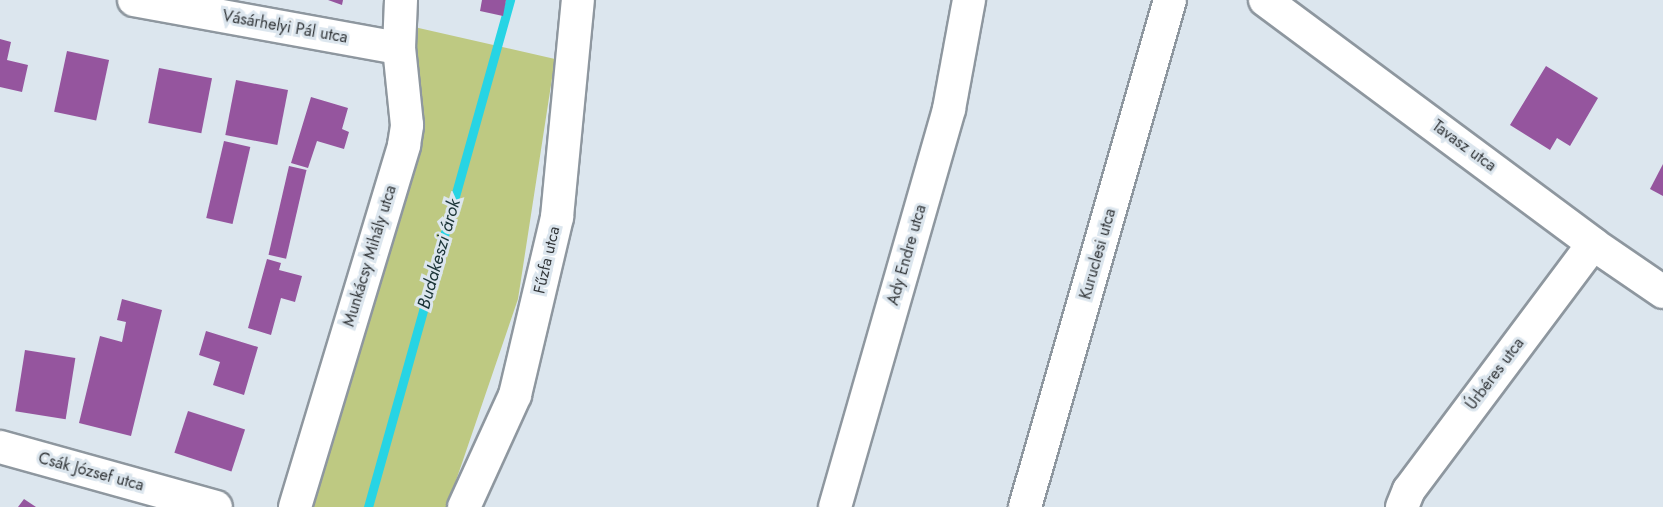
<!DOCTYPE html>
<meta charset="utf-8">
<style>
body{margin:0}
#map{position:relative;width:1663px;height:507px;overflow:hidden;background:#dce6ee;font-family:Jost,sans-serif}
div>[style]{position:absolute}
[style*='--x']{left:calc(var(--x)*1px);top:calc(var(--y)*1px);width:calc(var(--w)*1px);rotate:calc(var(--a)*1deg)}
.green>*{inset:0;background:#bec982}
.stream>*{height:9px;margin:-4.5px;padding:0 4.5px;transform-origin:4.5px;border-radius:4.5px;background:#27d4e4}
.building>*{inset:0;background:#95559e;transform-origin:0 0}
.roads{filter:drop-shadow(2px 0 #8e979f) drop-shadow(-2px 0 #8e979f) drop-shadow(0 2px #8e979f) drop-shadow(0 -2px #8e979f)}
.street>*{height:32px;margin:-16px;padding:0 16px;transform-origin:16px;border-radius:16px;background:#fff}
span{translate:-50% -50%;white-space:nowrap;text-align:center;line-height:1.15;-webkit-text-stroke:6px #dce6ee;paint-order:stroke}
.street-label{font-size:16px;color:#323639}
.water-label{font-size:18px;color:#1a3336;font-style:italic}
</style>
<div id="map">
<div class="green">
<div style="clip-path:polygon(401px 24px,555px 59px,518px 299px,447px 507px,285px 507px,387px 186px)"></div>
</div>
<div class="stream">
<div style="--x:368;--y:507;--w:527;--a:-74.35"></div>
</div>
<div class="building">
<div style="clip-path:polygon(328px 0,343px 0,342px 5px)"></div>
<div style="clip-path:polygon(482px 0,506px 0,503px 16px,480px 11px)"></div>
<div style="clip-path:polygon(0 39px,11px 42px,7px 60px,28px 65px,22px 92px,0 87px)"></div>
<div style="left:67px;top:51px;width:43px;height:62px;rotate:12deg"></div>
<div style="clip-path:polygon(1546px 66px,1598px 98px,1570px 146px,1557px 138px,1550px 150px,1510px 125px)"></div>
<div style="left:159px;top:68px;width:54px;height:56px;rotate:11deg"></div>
<div style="left:236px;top:80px;width:53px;height:56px;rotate:11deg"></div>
<div style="clip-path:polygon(311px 97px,348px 108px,342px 129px,349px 132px,344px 149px,317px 141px,308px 168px,291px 163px)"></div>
<div style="left:224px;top:141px;width:27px;height:79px;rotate:13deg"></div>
<div style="clip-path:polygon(1663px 164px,1663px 196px,1650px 189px)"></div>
<div style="left:289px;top:166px;width:18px;height:91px;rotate:13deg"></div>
<div style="clip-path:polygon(267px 259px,281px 263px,279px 270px,302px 276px,295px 302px,281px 298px,271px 335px,248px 328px)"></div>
<div style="clip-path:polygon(122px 299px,162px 310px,131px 436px,79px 423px,100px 336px,122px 342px,126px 322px,117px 320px)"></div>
<div style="clip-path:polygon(206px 331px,258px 347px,244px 395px,213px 385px,220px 362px,199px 355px)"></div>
<div style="left:25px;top:350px;width:51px;height:62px;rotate:9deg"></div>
<div style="left:188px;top:411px;width:60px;height:44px;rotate:18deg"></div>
<div style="clip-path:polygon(24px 499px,36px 507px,18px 507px)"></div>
</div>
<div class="roads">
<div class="street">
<div style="--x:134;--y:0;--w:269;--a:10.3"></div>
<div style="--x:1265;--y:0;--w:409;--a:36.6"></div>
<div style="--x:1593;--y:244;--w:85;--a:34.4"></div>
<div style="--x:0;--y:447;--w:224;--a:15.5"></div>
<div style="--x:295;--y:507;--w:378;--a:-73.2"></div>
<div style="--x:404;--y:145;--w:20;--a:-81"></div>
<div style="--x:407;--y:125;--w:77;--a:-95.9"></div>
<div style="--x:399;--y:48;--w:48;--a:-87.6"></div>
<div style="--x:464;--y:507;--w:123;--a:-65.5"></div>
<div style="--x:515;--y:395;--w:183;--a:-76.7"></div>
<div style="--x:557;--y:217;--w:218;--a:-84.5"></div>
<div style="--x:835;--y:507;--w:414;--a:-74"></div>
<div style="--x:949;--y:109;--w:111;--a:-79.6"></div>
<div style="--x:1025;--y:507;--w:527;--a:-74.04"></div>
<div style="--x:1402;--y:507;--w:18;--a:-68"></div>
<div style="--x:1409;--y:490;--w:307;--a:-53.2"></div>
</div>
</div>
<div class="street-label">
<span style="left:285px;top:27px;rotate:10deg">Vásárhelyi Pál utca</span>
<span style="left:1464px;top:146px;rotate:36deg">Tavasz utca</span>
<span style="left:1098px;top:254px;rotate:-74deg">Kuruclesi utca</span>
<span style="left:907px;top:255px;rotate:-74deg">Ady Endre utca</span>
<span style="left:370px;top:256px;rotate:-73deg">Munkácsy Mihály utca</span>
<span style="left:547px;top:260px;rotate:-77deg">Fűzfa utca</span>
<span style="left:1495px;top:374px;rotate:-53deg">Úrbéres utca</span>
<span style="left:91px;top:472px;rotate:15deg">Csák József utca</span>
</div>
<div class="water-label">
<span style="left:439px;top:254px;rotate:-74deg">Budakeszi árok</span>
</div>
</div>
